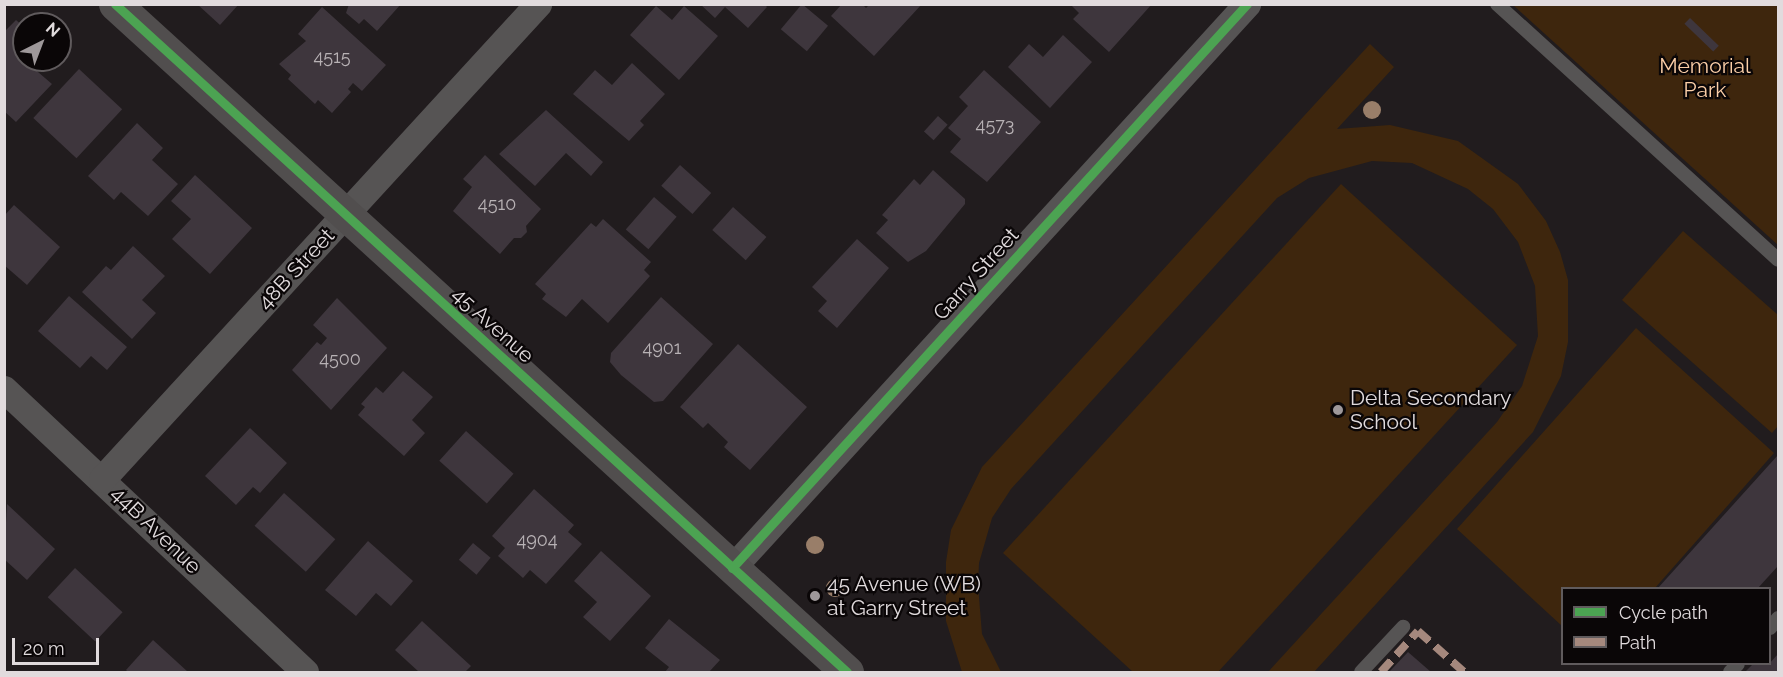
<!DOCTYPE html>
<style>
body{margin:0}
#map{position:relative;width:1783px;height:677px;overflow:hidden;background:#211c1e;font-family:Raleway,sans-serif}
div>[style]{position:absolute}
[style*='--x']{left:calc(var(--x)*1px);top:calc(var(--y)*1px);width:calc(var(--w)*1px);rotate:calc(var(--a)*1deg)}
.green>*{inset:0;background:#3e260d}
.building>*{inset:0;background:#3e363d;transform-origin:0 0}
.lane>*{height:14px;margin:-7px;padding:0 7px;transform-origin:7px;border-radius:7px;background:#565454}
.street>*{height:27px;margin:-13.5px;padding:0 13.5px;transform-origin:13.5px;border-radius:13.5px;background:#565454}
.secondary>*{height:33px;margin:-16.5px;padding:0 16.5px;transform-origin:16.5px;border-radius:16.5px;background:#514e4e}
.quiet>*{height:8px;margin-top:-4px;transform-origin:0;background:repeating-linear-gradient(90deg,#a5887d 0 15px,transparent 0 23px)}
.cycleway>*{height:9px;margin:-4.5px;padding:0 4.5px;transform-origin:4.5px;border-radius:4.5px;background:#4ca352}
.trees>*{width:18px;height:18px;margin:-9px;border-radius:50%;background:#997e69}
.dots>*{width:16px;height:16px;translate:-50% -50%;box-sizing:border-box;border:3px solid #0a0607;border-radius:50%}
span{translate:-50% -50%;white-space:nowrap;text-align:center;line-height:1.15;-webkit-text-stroke:4.5px #0a0607;paint-order:stroke}
.number-label{font-size:18px;color:#b8b2b5}
.number-label span{-webkit-text-stroke-width:0}
.park-label{font-size:21px;color:#fbcea7}
.street-label{font-size:21px;color:#e1dbdd}
.poi-label{font-size:21px;color:#e1dbdd}
.left{translate:0 -50%;text-align:left}
.frame{position:absolute;inset:0;border:6px solid #e1dbdd;pointer-events:none}
.legend{position:absolute;left:1561px;top:587px;width:210px;height:78px;box-sizing:border-box;background:#0a0607;border:2px solid #605b5d;margin:0;padding:8px 10px;list-style:none;font-size:18px;color:#e1dbdd}
.legend li{display:flex;align-items:center;gap:12px;height:30px}
.legend b{width:30px;border:2px solid #605b5d}
.north{position:absolute;left:12px;top:12px;width:60px;height:60px;box-sizing:border-box;background:#0a0607;border:2px solid #605b5d;border-radius:50%;rotate:42deg;font-size:16px;font-weight:700;line-height:24px;text-align:center;color:#e1dbdd}
.north::after{content:'';display:block;margin:auto;width:21px;height:27px;background:#9e989a;clip-path:polygon(50% 0,100% 100%,50% 72%,0 100%)}
.scale{position:absolute;left:12px;top:638px;width:87px;height:27px;box-sizing:border-box;border:3px solid #e1dbdd;border-top:0;padding-left:8px;font-size:18px;line-height:21px;white-space:nowrap;color:#e1dbdd;-webkit-text-stroke:4px #0a0607;paint-order:stroke}
</style>
<div id="map">
<div class="green">
<div style="clip-path:polygon(1513px 5px,1778px 5px,1778px 245px)"></div>
<div style="clip-path:polygon(1370px 44px,1394px 67px,1337px 129px,1390px 125px,1458px 141px,1518px 184px,1546px 221px,1560px 252px,1568px 280px,1568px 342px,1561px 376px,1533px 432px,1314px 672px,1268px 672px,1497px 422px,1522px 386px,1538px 336px,1535px 286px,1518px 242px,1493px 209px,1468px 189px,1412px 163px,1372px 161px,1309px 178px,1277px 198px,1011px 489px,992px 518px,979px 563px,978px 585px,982px 634px,1001px 672px,962px 672px,946px 621px,946px 562px,951px 530px,982px 467px)"></div>
<div style="clip-path:polygon(1341px 184px,1517px 345px,1218px 672px,1133px 672px,1003px 553px)"></div>
<div style="clip-path:polygon(1683px 231px,1778px 315px,1778px 426px,1772px 433px,1622px 300px)"></div>
<div style="clip-path:polygon(1636px 328px,1774px 453px,1655px 588px,1562px 588px,1562px 626px,1457px 529px)"></div>
</div>
<div class="building">
<div style="clip-path:polygon(197px 4px,239px 4px,220px 25px)"></div>
<div style="clip-path:polygon(349px 4px,401px 4px,377px 31px,364px 19px,359px 24px,346px 13px)"></div>
<div style="clip-path:polygon(700px 4px,765px 5px,767px 7px,748px 28px,725px 7px,715px 18px)"></div>
<div style="left:802px;top:4px;width:34px;height:33px;rotate:40deg"></div>
<div style="clip-path:polygon(842px 4px,862px 4px,866px 8px,870px 4px,922px 4px,874px 56px,831px 16px)"></div>
<div style="clip-path:polygon(1070px 4px,1152px 4px,1109px 52px,1073px 19px,1079px 13px)"></div>
<div style="clip-path:polygon(656px 6px,672px 20px,684px 6px,718px 36px,679px 80px,630px 35px)"></div>
<div style="clip-path:polygon(322px 7px,386px 65px,362px 91px,353px 83px,348px 89px,351px 92px,332px 113px,318px 100px,315px 104px,288px 79px,291px 75px,279px 64px,306px 41px,298px 34px)"></div>
<div style="left:1690px;top:18px;width:40px;height:8px;rotate:44deg"></div>
<div style="clip-path:polygon(16px 20px,24px 27px,24px 60px,52px 84px,16px 122px,4px 111px,4px 32px)"></div>
<div style="clip-path:polygon(1063px 35px,1092px 62px,1050px 108px,1008px 67px,1029px 44px,1043px 57px)"></div>
<div style="clip-path:polygon(632px 63px,665px 94px,640px 121px,644px 125px,629px 141px,573px 94px,595px 70px,612px 85px)"></div>
<div style="left:79px;top:69px;width:59px;height:67px;rotate:43deg"></div>
<div style="clip-path:polygon(984px 70px,1041px 122px,987px 182px,950px 152px,961px 139px,948px 128px,968px 106px,959px 97px)"></div>
<div style="clip-path:polygon(546px 110px,603px 162px,591px 176px,566px 153px,535px 186px,499px 154px)"></div>
<div style="left:938px;top:116px;width:13px;height:21px;rotate:42deg"></div>
<div style="clip-path:polygon(137px 123px,163px 148px,152px 160px,178px 184px,148px 216px,121px 192px,114px 200px,88px 176px)"></div>
<div style="clip-path:polygon(485px 155px,541px 209px,526px 226px,527px 232px,521px 238px,514px 238px,500px 254px,453px 211px,472px 187px,463px 179px)"></div>
<div style="left:680px;top:165px;width:42px;height:28px;rotate:42deg"></div>
<div style="clip-path:polygon(933px 170px,965px 199px,965px 204px,926px 251px,908px 262px,876px 233px,888px 220px,882px 215px,914px 179px,920px 185px)"></div>
<div style="clip-path:polygon(195px 175px,252px 228px,210px 274px,172px 239px,191px 219px,171px 201px)"></div>
<div style="left:654px;top:197px;width:30px;height:43px;rotate:41deg"></div>
<div style="clip-path:polygon(14px 205px,60px 247px,27px 285px,4px 265px,4px 216px)"></div>
<div style="left:733px;top:207px;width:45px;height:31px;rotate:42deg"></div>
<div style="clip-path:polygon(603px 219px,651px 262px,644px 270px,650px 276px,608px 323px,582px 299px,566px 317px,542px 299px,546px 294px,535px 284px,591px 223px,596px 227px)"></div>
<div style="clip-path:polygon(857px 239px,889px 268px,837px 328px,818px 311px,827px 301px,812px 287px)"></div>
<div style="clip-path:polygon(133px 246px,165px 276px,142px 300px,156px 313px,132px 339px,82px 292px,106px 266px,111px 270px)"></div>
<div style="clip-path:polygon(69px 296px,127px 347px,107px 370px,91px 356px,80px 368px,38px 331px)"></div>
<div style="clip-path:polygon(661px 297px,713px 344px,663px 401px,654px 402px,621px 375px,610px 362px,611px 353px)"></div>
<div style="clip-path:polygon(337px 298px,387px 348px,331px 410px,292px 370px,317px 342px,321px 345px,327px 338px,313px 325px)"></div>
<div style="clip-path:polygon(738px 344px,807px 407px,750px 470px,724px 447px,728px 442px,708px 423px,703px 428px,680px 407px)"></div>
<div style="clip-path:polygon(403px 371px,433px 397px,412px 420px,425px 433px,404px 456px,358px 415px,365px 407px,361px 404px,376px 387px,383px 393px)"></div>
<div style="clip-path:polygon(250px 428px,287px 463px,260px 493px,253px 487px,236px 505px,205px 476px)"></div>
<div style="left:466px;top:431px;width:64px;height:40px;rotate:42deg"></div>
<div style="clip-path:polygon(1778px 455px,1778px 566px,1758px 588px,1658px 588px)"></div>
<div style="clip-path:polygon(534px 489px,574px 525px,568px 532px,582px 544px,546px 584px,530px 570px,523px 578px,498px 556px,505px 548px,492px 536px)"></div>
<div style="left:284px;top:493px;width:69px;height:44px;rotate:42deg"></div>
<div style="clip-path:polygon(7px 504px,55px 549px,27px 580px,4px 559px)"></div>
<div style="clip-path:polygon(368px 541px,413px 581px,391px 606px,376px 593px,356px 616px,325px 590px)"></div>
<div style="left:473px;top:543px;width:23px;height:22px;rotate:40deg"></div>
<div style="clip-path:polygon(601px 551px,651px 596px,610px 641px,583px 617px,597px 602px,574px 581px)"></div>
<div style="left:75px;top:568px;width:65px;height:40px;rotate:43deg"></div>
<div style="clip-path:polygon(669px 619px,720px 660px,709px 672px,665px 672px,669px 667px,645px 648px)"></div>
<div style="clip-path:polygon(422px 621px,471px 666px,465px 672px,419px 672px,395px 650px)"></div>
<div style="clip-path:polygon(153px 640px,188px 672px,128px 672px,126px 670px)"></div>
<div style="clip-path:polygon(1408px 652px,1431px 672px,1389px 672px)"></div>
<div style="clip-path:polygon(1778px 654px,1778px 672px,1745px 672px,1753px 664px,1768px 665px)"></div>
</div>
<div class="lane">
<div style="--x:1497;--y:4;--w:380;--a:42.3"></div>
<div style="--x:1770;--y:628;--w:13;--a:-51"></div>
<div style="--x:1361;--y:672;--w:62;--a:-47"></div>
<div style="--x:1730;--y:672;--w:11;--a:-45"></div>
</div>
<div class="street">
<div style="--x:4;--y:389;--w:413;--a:43.2"></div>
<div style="--x:102;--y:479;--w:645;--a:-47.45"></div>
<div style="--x:732;--y:568;--w:764;--a:-47.6"></div>
</div>
<div class="secondary">
<div style="--x:115;--y:4;--w:991;--a:42.38"></div>
</div>
<div class="quiet">
<div style="--x:1381;--y:672;--w:55;--a:-47.9"></div>
<div style="--x:1418;--y:631;--w:62;--a:41.7"></div>
</div>
<div class="cycleway">
<div style="--x:115;--y:4;--w:991;--a:42.38"></div>
<div style="--x:732;--y:568;--w:764;--a:-47.6"></div>
</div>
<div class="trees">
<div style="left:1372px;top:110px"></div>
<div style="left:815px;top:545px"></div>
<div style="left:835px;top:588px"></div>
</div>
<div class="dots">
<div style="left:1338px;top:410px;background:#9e989a"></div>
<div style="left:815px;top:596px;background:#9e989a"></div>
</div>
<div class="number-label">
<span style="left:332px;top:57px">4515</span>
<span style="left:995px;top:125px">4573</span>
<span style="left:497px;top:204px">4510</span>
<span style="left:662px;top:348px">4901</span>
<span style="left:340px;top:359px">4500</span>
<span style="left:537px;top:540px">4904</span>
</div>
<div class="park-label">
<span style="left:1705px;top:78px">Memorial<br>Park</span>
</div>
<div class="street-label">
<span style="left:296px;top:269px;rotate:-47deg">48B Street</span>
<span style="left:976px;top:274px;rotate:-48deg">Garry Street</span>
<span style="left:493px;top:325px;rotate:42deg">45 Avenue</span>
<span style="left:156px;top:530px;rotate:44deg">44B Avenue</span>
</div>
<div class="poi-label">
<span class="left" style="left:1350px;top:410px">Delta Secondary<br>School</span>
<span class="left" style="left:827px;top:596px">45 Avenue (WB)<br>at Garry Street</span>
</div>
<div class="frame"></div>
<ul class="legend">
<li><b style="height:8px;background:#4ca352"></b>Cycle path</li>
<li><b style="height:8px;background:#a5887d"></b>Path</li>
</ul>
<div class="north">N</div>
<div class="scale">20 m</div>
</div>
